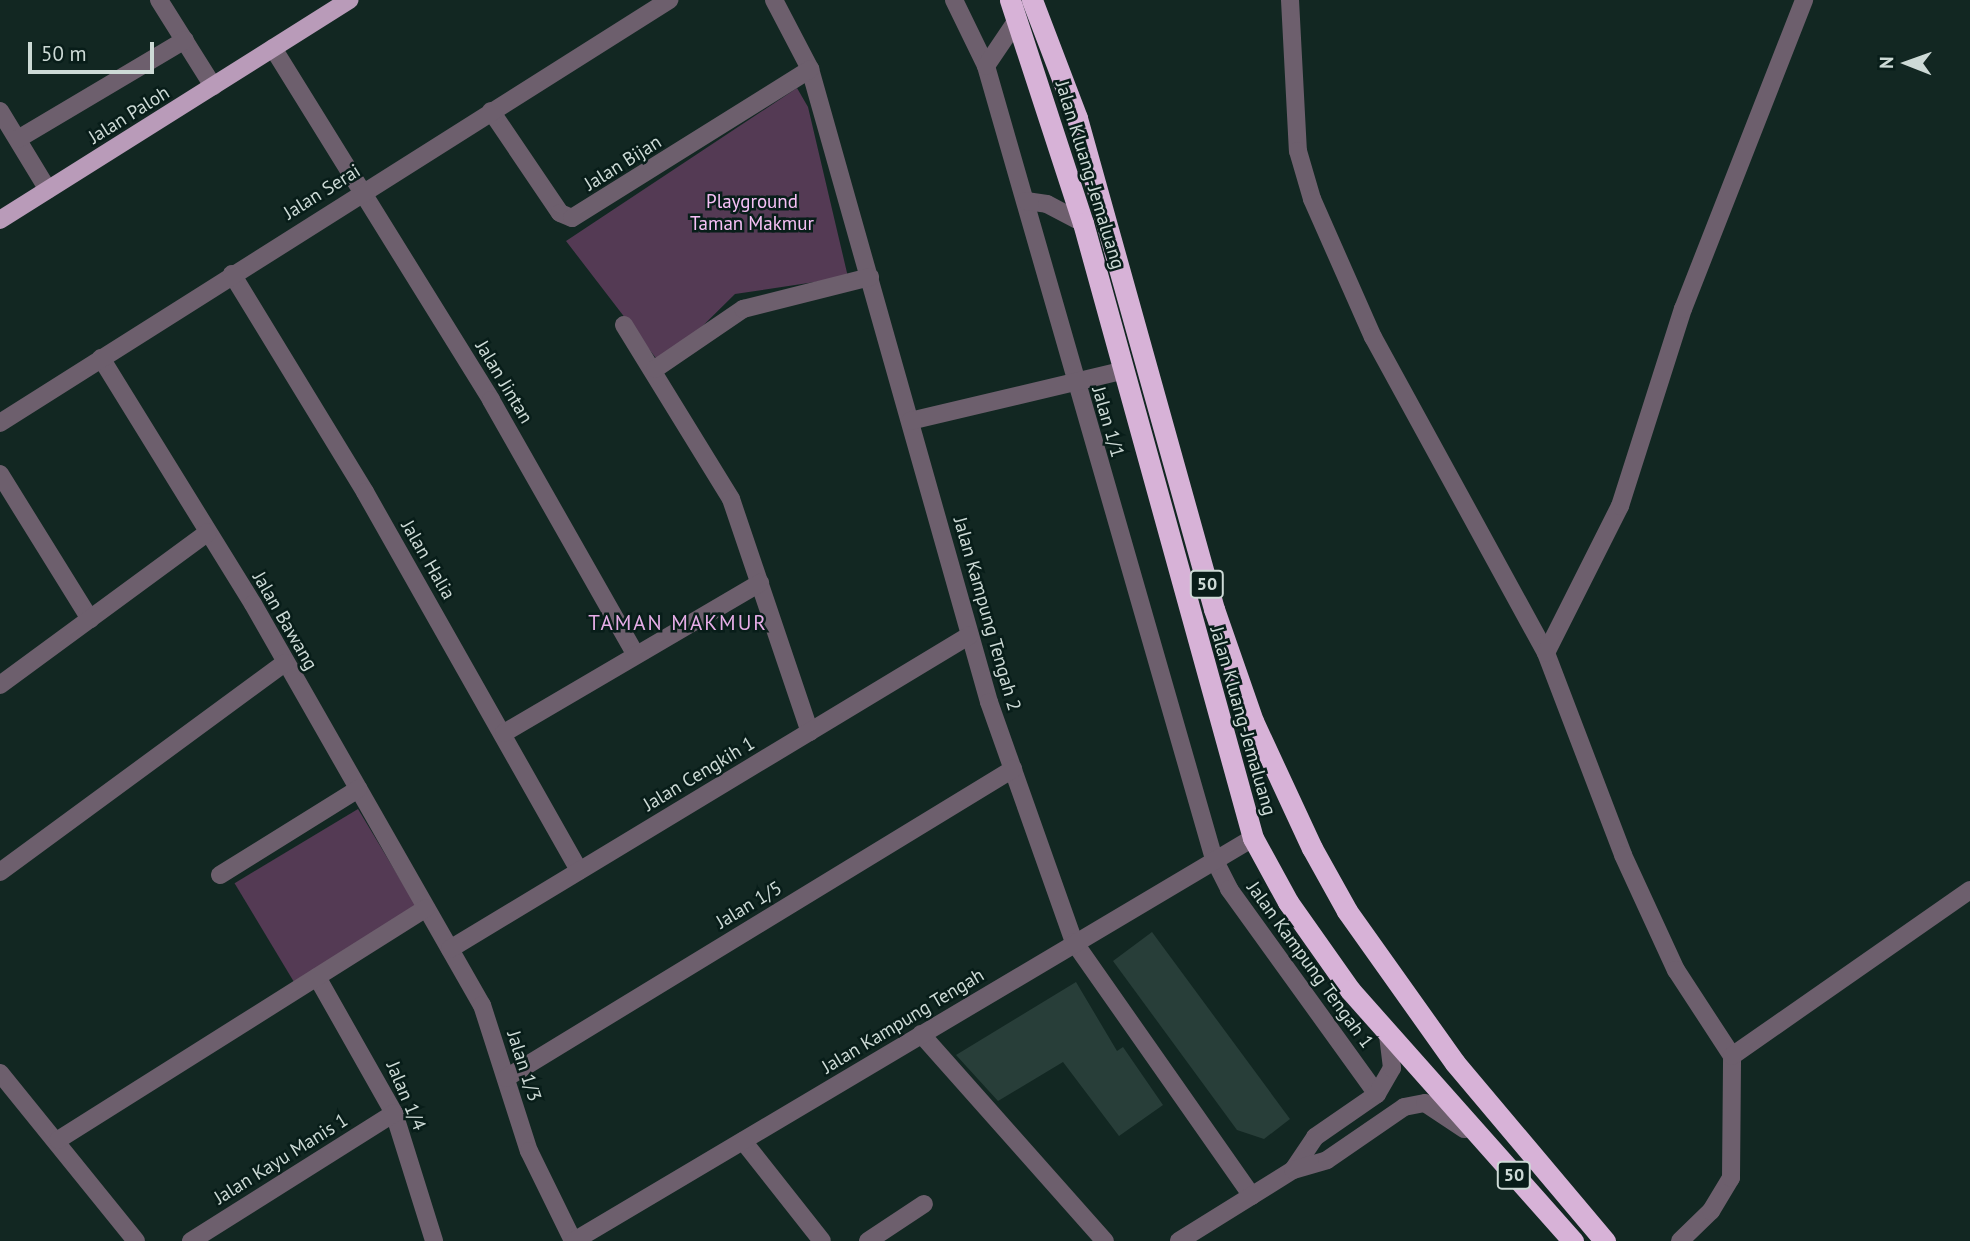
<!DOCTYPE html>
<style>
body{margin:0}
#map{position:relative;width:1970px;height:1241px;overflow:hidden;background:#122722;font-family:"PT Sans",sans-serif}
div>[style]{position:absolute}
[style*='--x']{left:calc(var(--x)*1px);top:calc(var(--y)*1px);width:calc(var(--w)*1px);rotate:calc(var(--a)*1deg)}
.green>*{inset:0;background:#543a54;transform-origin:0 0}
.building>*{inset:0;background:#283e39}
.minor>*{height:18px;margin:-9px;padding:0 9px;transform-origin:9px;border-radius:9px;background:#6d5f6d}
.major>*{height:18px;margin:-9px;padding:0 9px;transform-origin:9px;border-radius:9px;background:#b99bb9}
.highway>*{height:21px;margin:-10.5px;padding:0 10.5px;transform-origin:10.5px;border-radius:10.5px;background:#d7b2d7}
span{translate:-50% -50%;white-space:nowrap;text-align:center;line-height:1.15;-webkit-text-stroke:5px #081d19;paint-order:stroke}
.shield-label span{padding:2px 5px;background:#081d19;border:2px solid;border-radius:5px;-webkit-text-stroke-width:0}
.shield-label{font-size:18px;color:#cddad6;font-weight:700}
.street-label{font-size:19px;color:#cddad6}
.park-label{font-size:19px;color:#f6c0f6}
.neighbourhood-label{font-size:21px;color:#e6ade7;letter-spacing:2px}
.north{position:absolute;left:1872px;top:28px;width:70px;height:70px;-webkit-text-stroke:5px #081d19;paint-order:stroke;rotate:271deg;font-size:19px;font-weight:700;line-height:28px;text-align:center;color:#cddad6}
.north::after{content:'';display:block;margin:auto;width:24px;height:32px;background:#cddad6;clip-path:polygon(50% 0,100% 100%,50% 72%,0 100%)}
.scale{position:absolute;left:28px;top:42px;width:126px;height:32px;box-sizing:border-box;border:4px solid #cddad6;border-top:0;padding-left:9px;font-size:21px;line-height:24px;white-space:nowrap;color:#cddad6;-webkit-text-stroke:5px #081d19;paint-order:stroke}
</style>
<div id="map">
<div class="green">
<div style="clip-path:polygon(797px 88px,808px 107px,848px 277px,735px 294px,662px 366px,566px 241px)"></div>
<div style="left:358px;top:809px;width:118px;height:144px;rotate:59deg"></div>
</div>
<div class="building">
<div style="clip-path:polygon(1152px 932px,1290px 1119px,1264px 1139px,1237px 1130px,1113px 961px)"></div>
<div style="clip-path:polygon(1076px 982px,1117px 1051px,1123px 1047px,1163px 1105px,1119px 1136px,1063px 1062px,998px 1101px,956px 1055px)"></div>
</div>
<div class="minor">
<div style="--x:159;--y:0;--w:102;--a:57.9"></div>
<div style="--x:774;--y:0;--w:78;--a:62.4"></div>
<div style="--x:810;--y:69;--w:658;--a:74.21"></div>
<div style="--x:989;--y:702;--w:255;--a:70.5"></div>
<div style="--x:1074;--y:942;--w:310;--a:55"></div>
<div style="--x:954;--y:0;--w:73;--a:64.1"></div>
<div style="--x:986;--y:66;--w:825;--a:73.96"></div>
<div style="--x:1214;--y:859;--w:34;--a:63"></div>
<div style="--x:1229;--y:889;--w:253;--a:54.2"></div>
<div style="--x:1290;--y:0;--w:151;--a:87"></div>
<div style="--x:1298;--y:151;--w:50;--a:73.7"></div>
<div style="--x:1312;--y:199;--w:151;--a:66.2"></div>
<div style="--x:1373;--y:337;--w:360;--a:61.3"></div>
<div style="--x:1546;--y:653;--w:216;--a:69.1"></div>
<div style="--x:1623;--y:855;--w:127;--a:65.3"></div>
<div style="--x:1676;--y:970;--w:103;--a:56.9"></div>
<div style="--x:273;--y:48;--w:414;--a:58.2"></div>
<div style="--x:491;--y:400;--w:293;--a:60.4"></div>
<div style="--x:986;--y:66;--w:55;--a:-56"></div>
<div style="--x:0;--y:111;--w:92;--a:58.7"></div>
<div style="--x:491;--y:111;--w:123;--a:55.9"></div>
<div style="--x:560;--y:213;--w:13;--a:23"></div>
<div style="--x:572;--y:218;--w:281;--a:-32"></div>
<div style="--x:18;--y:139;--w:194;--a:-30.7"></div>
<div style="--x:1026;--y:201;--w:21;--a:8"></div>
<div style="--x:1047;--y:204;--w:41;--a:27.8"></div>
<div style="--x:232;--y:274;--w:255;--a:58.6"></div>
<div style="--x:365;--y:492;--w:435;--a:60.5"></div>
<div style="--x:624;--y:325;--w:204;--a:58.4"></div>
<div style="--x:731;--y:499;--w:246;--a:71.3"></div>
<div style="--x:101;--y:358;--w:289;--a:58.3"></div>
<div style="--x:253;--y:604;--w:462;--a:60.3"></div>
<div style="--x:482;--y:1005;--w:153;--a:72.2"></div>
<div style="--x:529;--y:1151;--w:100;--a:63.9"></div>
<div style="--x:655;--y:369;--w:107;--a:-34.3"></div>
<div style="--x:743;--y:309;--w:131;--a:-14.1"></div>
<div style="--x:910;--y:421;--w:218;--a:-13.3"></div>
<div style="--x:0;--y:423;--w:792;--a:-32.3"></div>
<div style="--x:0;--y:474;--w:171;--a:58.2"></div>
<div style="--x:1546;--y:653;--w:165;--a:-63.3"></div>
<div style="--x:1620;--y:506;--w:207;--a:-72.3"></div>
<div style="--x:1683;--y:309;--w:332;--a:-68.6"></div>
<div style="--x:0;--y:685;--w:258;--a:-36.3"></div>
<div style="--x:504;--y:733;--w:297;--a:-30.4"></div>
<div style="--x:0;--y:872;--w:353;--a:-36.3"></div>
<div style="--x:220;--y:875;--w:163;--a:-31.9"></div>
<div style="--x:450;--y:949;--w:607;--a:-31.13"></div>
<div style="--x:317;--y:977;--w:156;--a:60.5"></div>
<div style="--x:394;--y:1113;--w:134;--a:72.6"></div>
<div style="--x:921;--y:1034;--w:277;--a:48.4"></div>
<div style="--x:0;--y:1073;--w:216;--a:51"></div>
<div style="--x:506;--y:1078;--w:594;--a:-31.36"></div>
<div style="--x:58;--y:1140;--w:435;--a:-32.2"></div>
<div style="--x:743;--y:1141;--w:127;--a:51.7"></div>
<div style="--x:1293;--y:1170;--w:40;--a:-56"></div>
<div style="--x:1315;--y:1137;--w:75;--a:-34.7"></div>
<div style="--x:1377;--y:1094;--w:30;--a:-60"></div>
<div style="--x:1392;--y:1068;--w:33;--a:-97"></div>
<div style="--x:191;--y:1241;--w:240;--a:-32.2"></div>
<div style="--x:574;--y:1241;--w:790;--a:-30.69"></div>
<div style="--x:868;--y:1241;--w:67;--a:-33.5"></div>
<div style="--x:1179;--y:1241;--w:134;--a:-31.9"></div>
<div style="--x:1293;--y:1170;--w:35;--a:-16"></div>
<div style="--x:1327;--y:1160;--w:93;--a:-34.5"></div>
<div style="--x:1404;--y:1107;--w:21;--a:-11"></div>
<div style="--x:1425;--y:1103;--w:47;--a:33.7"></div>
<div style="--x:1680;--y:1241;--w:43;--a:-44.1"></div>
<div style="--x:1711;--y:1211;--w:39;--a:-59"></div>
<div style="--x:1731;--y:1178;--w:122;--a:-89.5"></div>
<div style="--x:1732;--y:1056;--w:290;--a:-34.9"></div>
</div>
<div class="major">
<div style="--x:0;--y:220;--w:413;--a:-32.2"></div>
</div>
<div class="highway">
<div style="--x:1010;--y:0;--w:235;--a:71.9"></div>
<div style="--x:1083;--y:223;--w:638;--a:74.55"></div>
<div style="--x:1253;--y:838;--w:73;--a:61.3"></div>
<div style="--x:1288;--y:902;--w:108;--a:54.8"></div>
<div style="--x:1350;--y:990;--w:336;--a:48.4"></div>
<div style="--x:1032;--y:0;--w:126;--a:69.1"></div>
<div style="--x:1077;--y:118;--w:510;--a:74.41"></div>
<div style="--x:1214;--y:609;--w:119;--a:70.8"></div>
<div style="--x:1253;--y:721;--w:140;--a:65.1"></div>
<div style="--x:1312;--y:848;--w:72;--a:60.9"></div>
<div style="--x:1347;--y:911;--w:186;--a:54.6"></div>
<div style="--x:1455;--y:1063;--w:233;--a:49.9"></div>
</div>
<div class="shield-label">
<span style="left:1207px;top:584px">50</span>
<span style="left:1514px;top:1175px">50</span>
</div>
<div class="street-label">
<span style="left:129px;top:115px;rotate:-32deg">Jalan Paloh</span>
<span style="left:623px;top:163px;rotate:-32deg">Jalan Bijan</span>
<span style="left:1090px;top:175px;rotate:73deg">Jalan Kluang-Jemaluang</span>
<span style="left:322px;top:192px;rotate:-32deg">Jalan Serai</span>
<span style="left:504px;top:382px;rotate:59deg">Jalan Jintan</span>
<span style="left:1108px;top:422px;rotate:74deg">Jalan 1/1</span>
<span style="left:428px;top:560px;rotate:60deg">Jalan Halia</span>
<span style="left:987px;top:614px;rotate:74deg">Jalan Kampung Tengah 2</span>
<span style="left:285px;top:621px;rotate:60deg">Jalan Bawang</span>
<span style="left:1243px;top:721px;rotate:74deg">Jalan Kluang-Jemaluang</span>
<span style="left:699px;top:774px;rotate:-31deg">Jalan Cengkih 1</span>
<span style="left:749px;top:905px;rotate:-31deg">Jalan 1/5</span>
<span style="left:1310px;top:965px;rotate:54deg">Jalan Kampung Tengah 1</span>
<span style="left:903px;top:1021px;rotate:-31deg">Jalan Kampung Tengah</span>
<span style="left:524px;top:1066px;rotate:72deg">Jalan 1/3</span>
<span style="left:406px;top:1096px;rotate:67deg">Jalan 1/4</span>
<span style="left:281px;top:1159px;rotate:-32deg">Jalan Kayu Manis 1</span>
</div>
<div class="park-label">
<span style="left:752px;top:213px">Playground<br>Taman Makmur</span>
</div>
<div class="neighbourhood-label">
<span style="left:678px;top:623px">TAMAN MAKMUR</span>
</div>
<div class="north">N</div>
<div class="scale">50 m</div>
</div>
